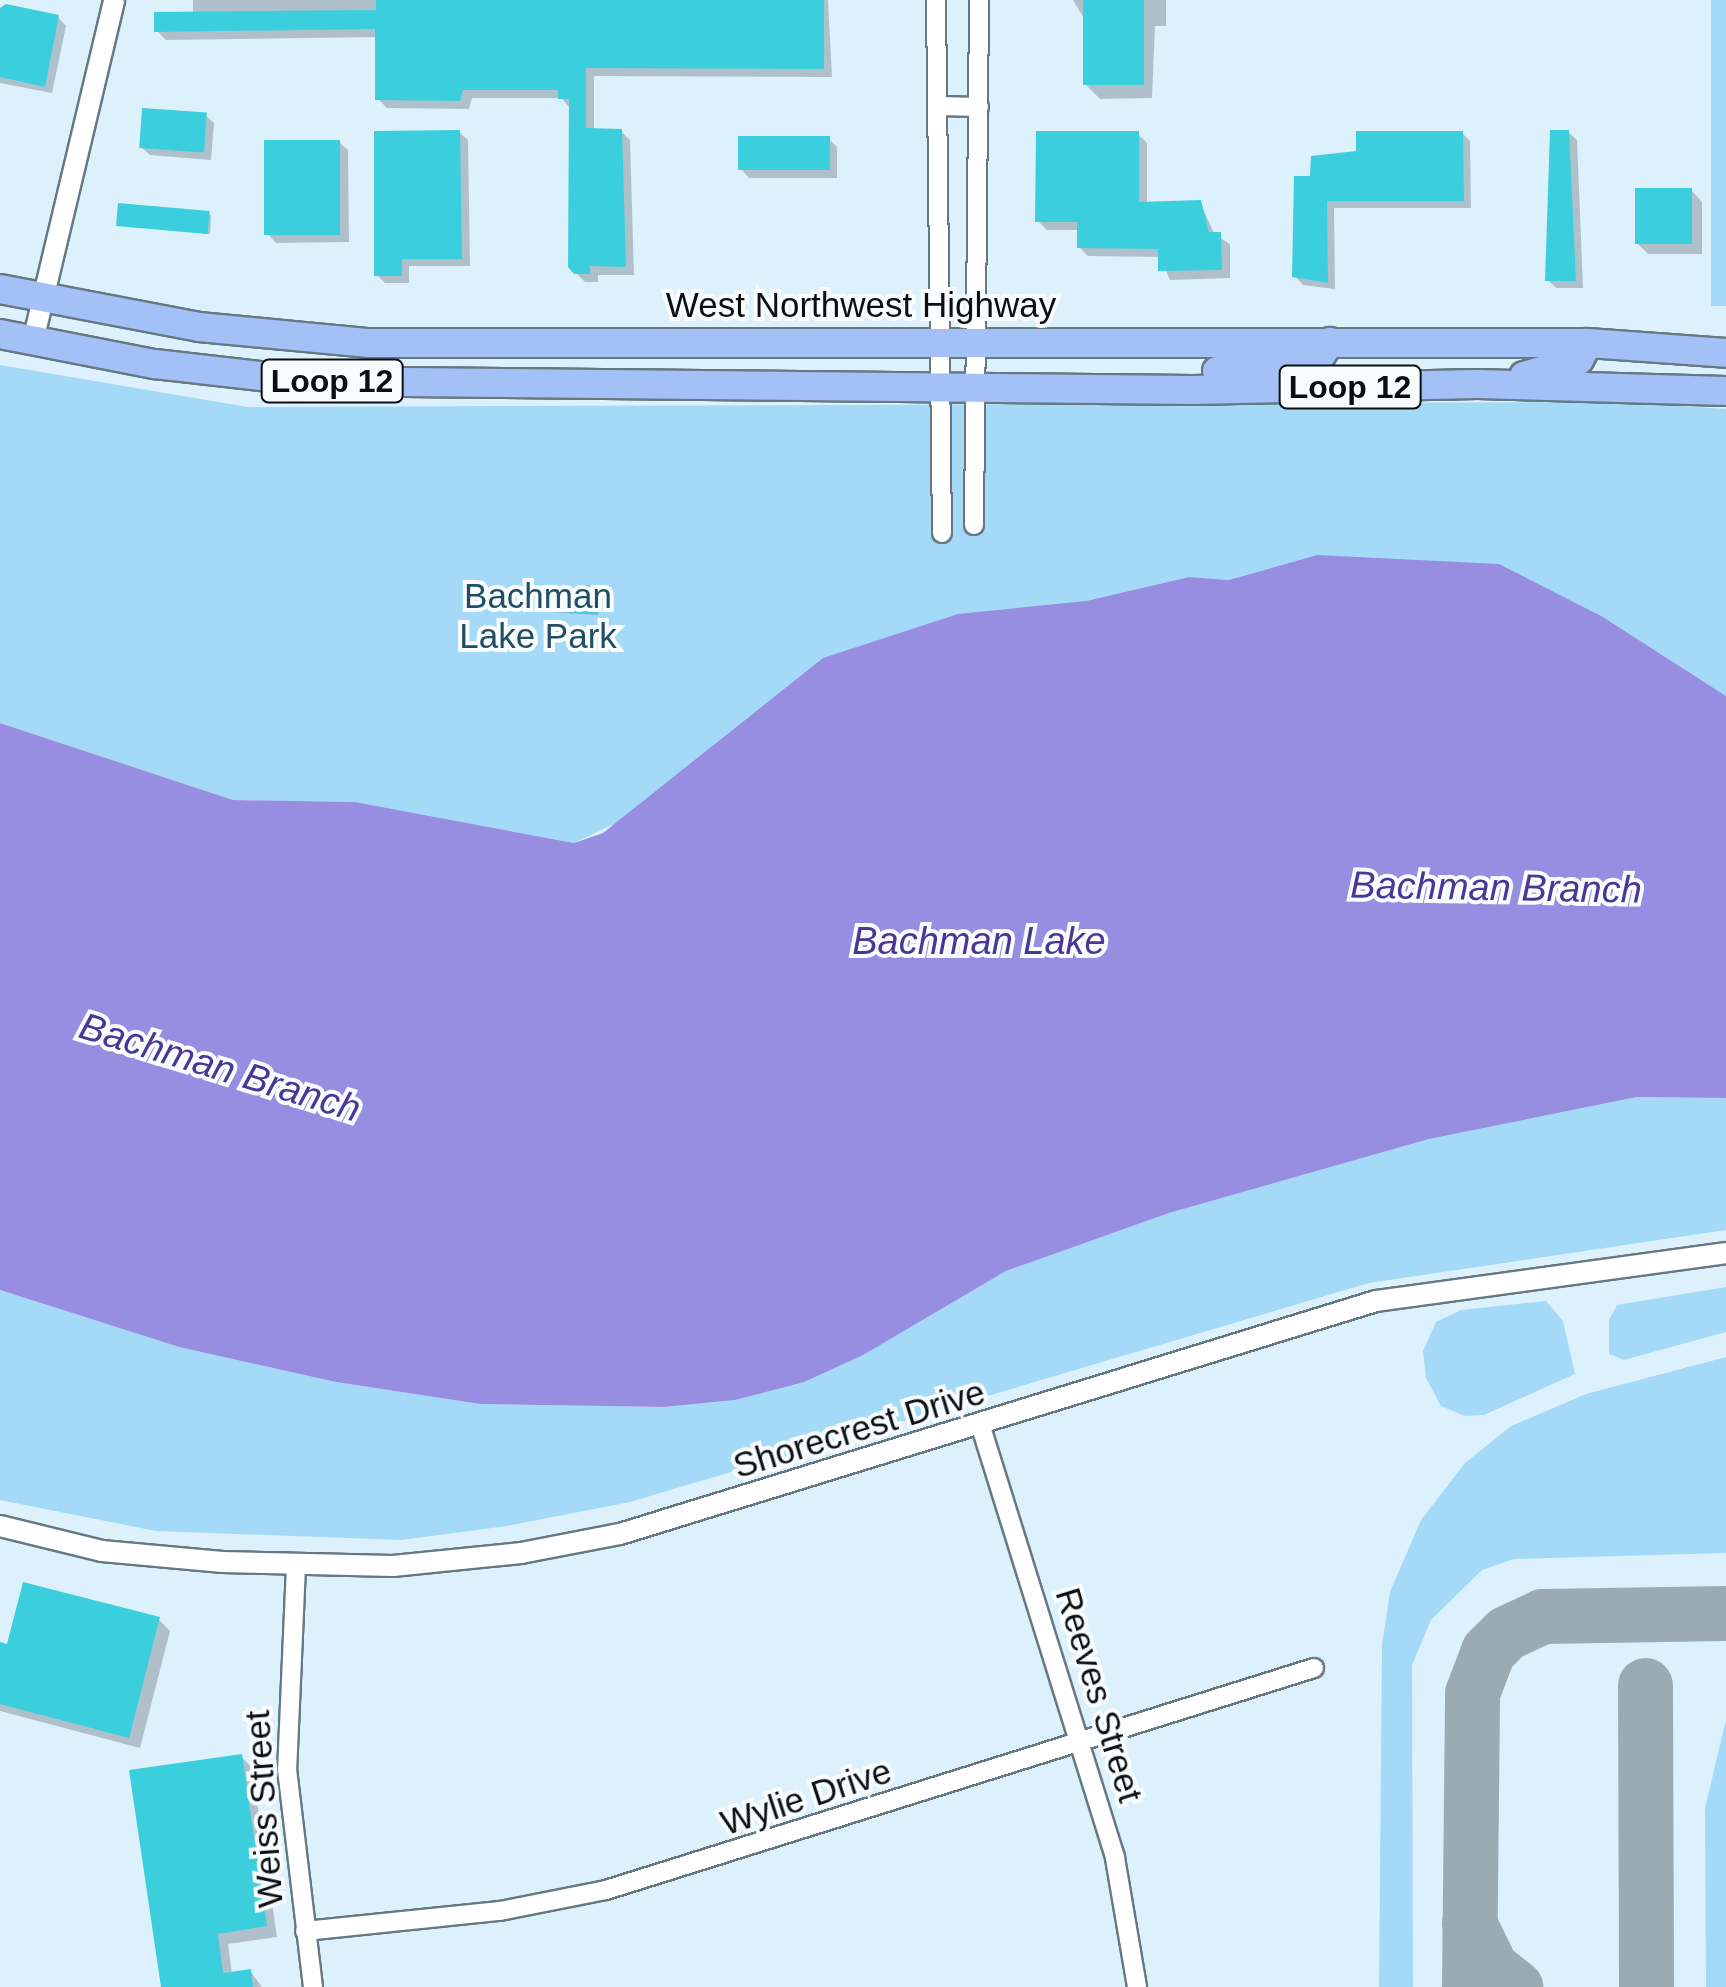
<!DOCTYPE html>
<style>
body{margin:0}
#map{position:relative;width:1726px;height:1987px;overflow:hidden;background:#ddf1fd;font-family:Arial,sans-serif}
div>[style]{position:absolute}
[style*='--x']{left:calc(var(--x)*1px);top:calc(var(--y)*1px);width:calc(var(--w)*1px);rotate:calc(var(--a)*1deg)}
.green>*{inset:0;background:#a4daf8;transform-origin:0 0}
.water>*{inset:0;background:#988ee1}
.shadow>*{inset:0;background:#0003}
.taxiway>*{height:55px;margin:-27.5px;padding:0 27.5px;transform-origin:27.5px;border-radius:27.5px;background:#9babb4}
.building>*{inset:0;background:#3bcfdd;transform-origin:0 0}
.roads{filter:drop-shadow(2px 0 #667882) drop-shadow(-2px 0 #667882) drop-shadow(0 2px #667882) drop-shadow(0 -2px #667882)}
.minor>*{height:18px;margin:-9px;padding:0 9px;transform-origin:9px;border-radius:9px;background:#fff}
.tertiary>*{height:20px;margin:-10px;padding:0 10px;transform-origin:10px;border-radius:10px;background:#fff}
.primary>*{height:28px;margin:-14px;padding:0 14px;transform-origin:14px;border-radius:14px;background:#a3c1f7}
span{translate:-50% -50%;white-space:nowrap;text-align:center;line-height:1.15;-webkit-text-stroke:8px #f8fcfe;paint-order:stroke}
.shield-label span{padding:2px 8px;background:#f8fcfe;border:2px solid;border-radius:8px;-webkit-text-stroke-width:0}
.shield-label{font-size:32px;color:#090f13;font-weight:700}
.street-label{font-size:35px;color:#090f13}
.park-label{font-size:35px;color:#224e64}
.water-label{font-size:38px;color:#4b3595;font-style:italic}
</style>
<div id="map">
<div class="green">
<div style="left:1711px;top:0;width:15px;height:306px"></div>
<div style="clip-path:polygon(0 365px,248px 407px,1627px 402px,1726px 409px,1726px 696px,1603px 617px,1317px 555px,1229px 580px,1189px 577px,1086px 601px,574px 843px,355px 802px,233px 800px,0 723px)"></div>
<div style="clip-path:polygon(1637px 1097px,1726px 1098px,1726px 1230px,1369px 1283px,630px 1502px,507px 1526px,401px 1540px,156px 1531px,0 1500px,0 1290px,179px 1347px,336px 1382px,480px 1404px,664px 1407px,735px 1400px,862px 1355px,1006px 1271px,1169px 1213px,1429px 1139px)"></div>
<div style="clip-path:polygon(1726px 1287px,1726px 1332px,1624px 1360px,1609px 1354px,1609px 1320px,1617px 1305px)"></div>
<div style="clip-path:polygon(1546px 1301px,1563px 1321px,1575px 1374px,1484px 1415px,1465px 1416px,1441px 1406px,1426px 1378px,1423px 1351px,1436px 1322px,1461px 1310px)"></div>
<div style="clip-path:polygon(1726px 1357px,1726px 1553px,1514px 1559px,1482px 1570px,1431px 1620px,1412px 1665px,1413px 1987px,1379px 1987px,1382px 1645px,1390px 1592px,1421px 1520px,1465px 1463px,1511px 1426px,1586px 1394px)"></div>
<div style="clip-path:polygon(1726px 1720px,1726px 1987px,1706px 1987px,1705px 1808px)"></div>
</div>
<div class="water">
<div style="clip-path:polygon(1317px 555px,1499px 564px,1603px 617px,1726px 696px,1726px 1098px,1637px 1097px,1429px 1139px,1169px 1213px,1006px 1271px,863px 1355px,804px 1382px,735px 1400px,664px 1407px,480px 1404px,336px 1382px,179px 1347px,0 1290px,0 723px,233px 800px,355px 802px,574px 843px,603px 833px,823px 658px,958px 614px,1086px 601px,1189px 577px,1229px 580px)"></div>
</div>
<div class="shadow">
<div style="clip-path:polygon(193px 0,828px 0,832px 77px,594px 76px,594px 131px,621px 131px,630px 140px,634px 275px,598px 275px,598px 282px,585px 282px,575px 272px,570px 108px,561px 98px,472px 98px,469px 109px,387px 108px,378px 99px,378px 37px,166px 40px,157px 31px,193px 14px)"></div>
<div style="clip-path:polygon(1073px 0,1166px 0,1166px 26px,1155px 26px,1152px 98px,1100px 99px,1085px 84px,1085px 20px)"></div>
<div style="clip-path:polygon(0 11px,58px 17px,66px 26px,52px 93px,0 83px)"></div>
<div style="clip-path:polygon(205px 115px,214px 123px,211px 160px,150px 155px,141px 147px)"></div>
<div style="clip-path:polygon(459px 132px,468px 140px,470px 266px,409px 266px,409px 283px,385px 283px,377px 275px)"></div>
<div style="clip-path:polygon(1568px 132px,1577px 140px,1583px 288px,1556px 288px,1548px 280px)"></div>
<div style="clip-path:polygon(1462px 133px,1470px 141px,1471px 208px,1334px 208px,1335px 289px,1303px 285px,1295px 276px,1313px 179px,1358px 153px)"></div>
<div style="clip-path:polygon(1138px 134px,1147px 143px,1147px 204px,1200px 203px,1215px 235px,1230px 244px,1230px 278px,1170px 280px,1160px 257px,1088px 256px,1079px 247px,1079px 230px,1047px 230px,1038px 221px)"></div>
<div style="clip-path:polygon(829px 139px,837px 147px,837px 178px,749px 178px,741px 169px)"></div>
<div style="clip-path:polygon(339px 142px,348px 150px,349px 242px,276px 243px,268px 234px)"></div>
<div style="clip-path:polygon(1691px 190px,1702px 202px,1702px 254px,1648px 254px,1637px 243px)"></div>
<div style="clip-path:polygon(211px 215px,210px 234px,118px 225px,209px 214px)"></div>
<div style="clip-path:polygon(546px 588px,548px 594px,596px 587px,598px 615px,536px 611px)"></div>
<div style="clip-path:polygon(158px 1619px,170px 1631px,140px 1748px,0 1711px,0 1645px)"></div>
<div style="clip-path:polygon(241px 1756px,252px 1768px,277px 1937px,228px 1944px,232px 1974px,250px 1971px,262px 1987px,164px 1987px)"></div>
</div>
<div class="taxiway">
<div style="--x:1645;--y:1685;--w:302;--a:89.8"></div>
<div style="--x:1469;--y:1923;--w:50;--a:63.9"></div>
<div style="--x:1491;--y:1968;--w:31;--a:38"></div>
<div style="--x:1469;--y:1987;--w:294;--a:-89.4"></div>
<div style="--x:1472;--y:1693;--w:45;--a:-69.1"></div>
<div style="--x:1488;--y:1651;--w:25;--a:-45"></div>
<div style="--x:1506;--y:1633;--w:40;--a:-25"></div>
<div style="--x:1542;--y:1616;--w:184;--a:-0.9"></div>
</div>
<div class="building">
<div style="clip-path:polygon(376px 0,824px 0,824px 69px,586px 68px,586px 128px,622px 129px,626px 267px,590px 266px,590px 274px,574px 274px,568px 267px,569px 99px,558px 99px,558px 90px,463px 90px,460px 101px,375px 100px,375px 29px,154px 32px,154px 12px,376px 10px)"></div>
<div style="left:1083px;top:0;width:61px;height:85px"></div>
<div style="clip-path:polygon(6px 4px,59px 15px,45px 87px,0 77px,0 8px)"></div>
<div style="left:142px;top:108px;width:65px;height:40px;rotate:4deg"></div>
<div style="clip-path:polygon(460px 130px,462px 259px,402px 259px,402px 276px,374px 276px,374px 131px)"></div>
<div style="clip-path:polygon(1550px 130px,1569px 130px,1576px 281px,1545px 281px)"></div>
<div style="clip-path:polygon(1036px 131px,1139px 131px,1139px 202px,1201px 200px,1209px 232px,1221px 232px,1222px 270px,1158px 271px,1158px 249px,1077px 248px,1077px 222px,1035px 222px)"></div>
<div style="clip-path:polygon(1356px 131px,1463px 131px,1464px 201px,1327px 201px,1328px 283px,1292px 277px,1294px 176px,1310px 176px,1311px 156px,1356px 151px)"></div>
<div style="left:738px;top:136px;width:92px;height:34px"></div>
<div style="left:264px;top:140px;width:76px;height:95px"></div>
<div style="left:1635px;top:188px;width:57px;height:56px"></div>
<div style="left:118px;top:203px;width:92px;height:23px;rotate:5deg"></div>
<div style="clip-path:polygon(580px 585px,597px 585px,597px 614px,532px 610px,531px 586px,547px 586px,547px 591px,580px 590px)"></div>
<div style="clip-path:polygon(23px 1582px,160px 1617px,129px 1738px,0 1704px,0 1642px,7px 1644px)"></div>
<div style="clip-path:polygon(242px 1754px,267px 1926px,218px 1934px,223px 1973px,251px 1969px,253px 1987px,161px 1987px,129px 1770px)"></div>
</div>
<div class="roads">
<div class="minor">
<div style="--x:936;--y:0;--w:533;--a:89.36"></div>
<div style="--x:939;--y:106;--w:40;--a:1.4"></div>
<div style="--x:974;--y:525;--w:525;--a:-89.45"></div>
<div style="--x:981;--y:1427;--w:451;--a:72.7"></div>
<div style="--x:1115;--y:1858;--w:131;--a:80.3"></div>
<div style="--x:296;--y:1566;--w:203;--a:92.5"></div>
<div style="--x:287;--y:1769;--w:220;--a:83.2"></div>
<div style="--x:305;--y:1931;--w:196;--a:-5.9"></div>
<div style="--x:500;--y:1911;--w:108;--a:-11.2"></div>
<div style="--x:606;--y:1890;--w:742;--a:-17.41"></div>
</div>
<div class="tertiary">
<div style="--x:33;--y:341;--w:350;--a:-76.6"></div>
<div style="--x:0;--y:1526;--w:105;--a:13.8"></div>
<div style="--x:102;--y:1551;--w:121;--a:5.2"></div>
<div style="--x:222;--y:1562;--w:171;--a:1.3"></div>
<div style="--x:393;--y:1566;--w:129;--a:-5.8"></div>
<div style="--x:521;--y:1553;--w:101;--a:-10.9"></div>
<div style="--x:620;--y:1534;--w:791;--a:-17.13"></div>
<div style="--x:1376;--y:1301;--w:353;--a:-7.8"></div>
</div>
<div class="primary">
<div style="--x:0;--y:289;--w:203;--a:10.8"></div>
<div style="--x:199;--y:327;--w:171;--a:5.4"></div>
<div style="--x:369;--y:343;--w:1219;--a:0"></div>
<div style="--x:1588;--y:343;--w:138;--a:4.1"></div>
<div style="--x:0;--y:334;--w:158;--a:11"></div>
<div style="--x:155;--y:364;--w:151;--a:6.5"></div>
<div style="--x:305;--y:381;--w:888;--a:0.58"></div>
<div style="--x:1193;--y:390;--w:285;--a:-1.2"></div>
<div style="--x:1478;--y:384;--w:248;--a:1.6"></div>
<div style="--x:1217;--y:371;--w:70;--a:-1.6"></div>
<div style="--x:1287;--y:369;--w:37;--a:-22"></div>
<div style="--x:1321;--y:355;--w:16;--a:-55"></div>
<div style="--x:1524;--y:376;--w:57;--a:-16.2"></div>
<div style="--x:1579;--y:360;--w:19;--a:-62"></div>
</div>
</div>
<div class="shield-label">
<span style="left:332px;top:381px">Loop 12</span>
<span style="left:1350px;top:387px">Loop 12</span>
</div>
<div class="street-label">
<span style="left:861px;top:305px">West Northwest Highway</span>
<span style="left:859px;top:1429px;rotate:-17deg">Shorecrest Drive</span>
<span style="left:1099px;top:1695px;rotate:73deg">Reeves Street</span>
<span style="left:806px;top:1797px;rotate:-18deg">Wylie Drive</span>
<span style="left:264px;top:1809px;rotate:-94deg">Weiss Street</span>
</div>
<div class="park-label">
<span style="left:538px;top:616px">Bachman<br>Lake Park</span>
</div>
<div class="water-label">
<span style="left:1496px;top:888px;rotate:1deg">Bachman Branch</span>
<span style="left:979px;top:942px">Bachman Lake</span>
<span style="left:220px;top:1068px;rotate:17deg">Bachman Branch</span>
</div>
</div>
